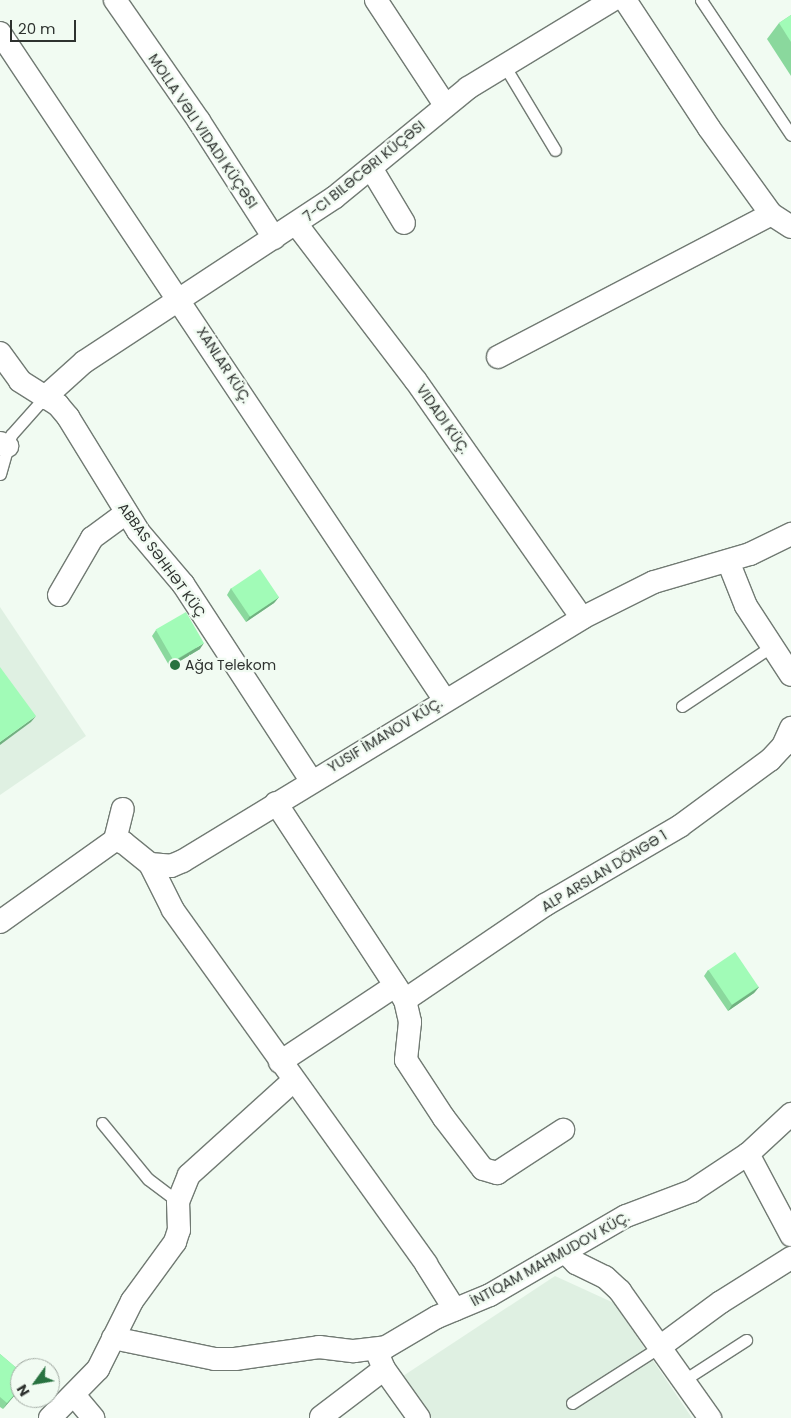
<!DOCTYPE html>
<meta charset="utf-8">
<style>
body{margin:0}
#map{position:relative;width:791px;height:1418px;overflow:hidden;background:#f1fbf2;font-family:Poppins,sans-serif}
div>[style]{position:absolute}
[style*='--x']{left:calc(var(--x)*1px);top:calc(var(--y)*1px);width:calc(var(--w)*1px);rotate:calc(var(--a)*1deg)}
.built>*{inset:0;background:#dff0e2}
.roads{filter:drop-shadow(1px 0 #717a73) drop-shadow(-1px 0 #717a73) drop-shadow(0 1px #717a73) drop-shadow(0 -1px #717a73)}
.service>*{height:11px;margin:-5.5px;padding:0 5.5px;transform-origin:5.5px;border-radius:5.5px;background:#fff}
.minor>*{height:22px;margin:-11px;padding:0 11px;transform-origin:11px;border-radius:11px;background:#fff}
.wall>*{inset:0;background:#8ad89d}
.shaded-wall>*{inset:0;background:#71b080}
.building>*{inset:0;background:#a1fbb7;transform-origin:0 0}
.dots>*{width:14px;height:14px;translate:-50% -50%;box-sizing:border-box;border:2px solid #f1fbf2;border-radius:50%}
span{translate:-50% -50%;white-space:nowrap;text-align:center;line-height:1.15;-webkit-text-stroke:4.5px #f1fbf2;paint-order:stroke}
.street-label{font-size:14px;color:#2e322f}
.poi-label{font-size:14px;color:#2e322f}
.left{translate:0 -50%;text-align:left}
.north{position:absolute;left:10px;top:1358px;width:50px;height:50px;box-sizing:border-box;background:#f1fbf2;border:1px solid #a3aba4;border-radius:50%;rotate:238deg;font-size:14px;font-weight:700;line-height:20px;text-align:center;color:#2e322f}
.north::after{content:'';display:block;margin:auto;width:18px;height:22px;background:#287240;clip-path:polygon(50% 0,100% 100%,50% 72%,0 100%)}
.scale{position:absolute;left:10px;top:20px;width:66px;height:22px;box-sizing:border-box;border:2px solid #2e322f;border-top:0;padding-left:6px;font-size:15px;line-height:18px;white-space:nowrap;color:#2e322f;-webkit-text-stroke:4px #f1fbf2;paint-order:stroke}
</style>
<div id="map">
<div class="built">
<div style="clip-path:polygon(0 607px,86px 736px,0 795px)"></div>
<div style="clip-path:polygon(555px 1276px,614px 1303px,692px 1418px,431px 1418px,403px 1376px)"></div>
</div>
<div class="roads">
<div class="service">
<div style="--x:701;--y:0;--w:162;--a:56.3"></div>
<div style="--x:504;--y:65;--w:99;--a:59"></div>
<div style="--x:0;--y:474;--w:41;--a:-74.2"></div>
<div style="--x:11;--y:435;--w:50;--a:-48.3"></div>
<div style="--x:682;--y:706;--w:108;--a:-33.7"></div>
<div style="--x:102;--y:1123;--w:72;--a:50.6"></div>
<div style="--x:148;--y:1179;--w:38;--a:37"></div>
<div style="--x:684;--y:1380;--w:74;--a:-32.8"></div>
<div style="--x:572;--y:1403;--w:106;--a:-32.6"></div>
</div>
<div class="minor">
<div style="--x:115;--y:0;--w:147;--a:55.2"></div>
<div style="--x:199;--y:121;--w:139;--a:57.3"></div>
<div style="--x:376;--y:0;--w:126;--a:56.7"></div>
<div style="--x:625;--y:0;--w:153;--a:56.7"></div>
<div style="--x:709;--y:128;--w:106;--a:54.2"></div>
<div style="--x:771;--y:214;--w:24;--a:33"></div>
<div style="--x:0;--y:33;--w:800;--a:56.31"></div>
<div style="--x:371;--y:168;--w:64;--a:59"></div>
<div style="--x:297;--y:225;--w:196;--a:52.7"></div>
<div style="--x:416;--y:381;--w:289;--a:55"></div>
<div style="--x:0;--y:353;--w:34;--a:54"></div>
<div style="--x:20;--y:381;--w:45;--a:32.3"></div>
<div style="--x:58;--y:405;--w:16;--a:50"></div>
<div style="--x:68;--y:417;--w:134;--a:58.4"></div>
<div style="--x:138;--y:531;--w:70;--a:49.7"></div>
<div style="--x:183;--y:584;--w:234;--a:56.9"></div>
<div style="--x:498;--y:357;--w:308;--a:-27.6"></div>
<div style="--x:44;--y:398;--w:54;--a:-42"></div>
<div style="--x:84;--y:362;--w:300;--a:-33.3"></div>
<div style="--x:335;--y:197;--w:172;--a:-39.3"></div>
<div style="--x:468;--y:88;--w:170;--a:-31.3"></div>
<div style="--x:0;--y:443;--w:8;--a:23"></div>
<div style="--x:728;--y:561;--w:48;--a:68.2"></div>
<div style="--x:746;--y:606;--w:82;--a:56.9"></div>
<div style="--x:59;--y:595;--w:66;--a:-59.9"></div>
<div style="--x:92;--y:538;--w:42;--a:-36.3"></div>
<div style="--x:276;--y:803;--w:235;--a:56.8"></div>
<div style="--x:405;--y:1000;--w:23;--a:77"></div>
<div style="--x:410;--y:1022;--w:38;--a:96"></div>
<div style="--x:406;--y:1060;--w:69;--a:56.8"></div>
<div style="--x:444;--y:1118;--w:64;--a:52.6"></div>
<div style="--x:483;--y:1169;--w:15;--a:16"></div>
<div style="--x:497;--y:1173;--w:79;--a:-33.1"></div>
<div style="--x:115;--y:840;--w:32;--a:-76"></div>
<div style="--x:150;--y:864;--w:51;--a:63.4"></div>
<div style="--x:173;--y:910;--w:435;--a:54.4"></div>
<div style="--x:426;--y:1264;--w:54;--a:57.8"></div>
<div style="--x:0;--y:922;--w:141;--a:-35.5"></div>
<div style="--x:115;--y:840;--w:9;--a:18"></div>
<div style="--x:124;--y:843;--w:33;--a:39"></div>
<div style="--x:150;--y:864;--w:21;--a:5"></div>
<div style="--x:171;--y:866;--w:13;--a:-23"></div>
<div style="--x:183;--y:861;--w:467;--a:-31.3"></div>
<div style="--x:582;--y:618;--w:80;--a:-26.6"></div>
<div style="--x:654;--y:582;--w:100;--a:-16.3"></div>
<div style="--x:750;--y:554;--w:46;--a:-26"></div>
<div style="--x:405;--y:1000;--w:169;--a:-34.2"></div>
<div style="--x:545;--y:905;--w:156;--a:-30.3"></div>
<div style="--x:680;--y:826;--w:112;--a:-36.3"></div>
<div style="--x:770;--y:760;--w:19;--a:-47"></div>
<div style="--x:783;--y:746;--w:20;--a:-66"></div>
<div style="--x:280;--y:1062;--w:138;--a:-33.5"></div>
<div style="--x:748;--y:1154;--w:92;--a:62"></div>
<div style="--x:565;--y:1252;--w:16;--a:45"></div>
<div style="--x:576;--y:1263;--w:32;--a:26"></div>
<div style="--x:605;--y:1277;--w:21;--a:43"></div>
<div style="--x:620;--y:1291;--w:156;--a:54.7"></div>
<div style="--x:113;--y:1338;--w:104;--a:11.6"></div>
<div style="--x:215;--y:1359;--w:20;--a:0"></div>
<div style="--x:235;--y:1359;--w:85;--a:-8.1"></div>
<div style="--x:319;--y:1347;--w:35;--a:7"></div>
<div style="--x:354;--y:1351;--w:32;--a:-7"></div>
<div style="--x:386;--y:1347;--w:59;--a:-30.5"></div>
<div style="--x:437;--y:1317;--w:57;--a:-22.5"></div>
<div style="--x:490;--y:1295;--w:157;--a:-30.2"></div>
<div style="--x:626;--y:1216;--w:71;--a:-20.7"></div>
<div style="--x:692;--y:1191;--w:67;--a:-33.5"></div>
<div style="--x:748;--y:1154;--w:59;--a:-42.9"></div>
<div style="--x:661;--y:1346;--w:74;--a:-36.3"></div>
<div style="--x:721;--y:1302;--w:83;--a:-32.2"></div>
<div style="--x:376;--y:1350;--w:21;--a:67"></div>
<div style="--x:384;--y:1369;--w:60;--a:54.5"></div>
<div style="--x:74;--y:1395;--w:30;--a:50"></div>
<div style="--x:321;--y:1417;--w:79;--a:-37.3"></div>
<div style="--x:50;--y:1418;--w:69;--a:-45.6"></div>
<div style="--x:98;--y:1369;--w:76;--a:-63.4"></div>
<div style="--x:132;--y:1301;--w:73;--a:-53.9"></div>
<div style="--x:175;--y:1242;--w:13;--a:-72"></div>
<div style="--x:179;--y:1230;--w:28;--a:-92"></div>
<div style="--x:178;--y:1202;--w:29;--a:-68"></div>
<div style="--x:189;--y:1175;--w:140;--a:-42.1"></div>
</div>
</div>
<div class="wall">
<div style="clip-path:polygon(791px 15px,791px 76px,767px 39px,779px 23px)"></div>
<div style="clip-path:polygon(231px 588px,279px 597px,274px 603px,246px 622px,227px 595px)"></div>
<div style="clip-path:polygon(156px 630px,200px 649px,170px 667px,152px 636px)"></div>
<div style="clip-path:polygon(708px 970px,759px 987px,754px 993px,728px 1011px,704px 976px)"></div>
<div style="clip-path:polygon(0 1354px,20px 1371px,20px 1389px,3px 1409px,0 1407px)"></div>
</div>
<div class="shaded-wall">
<div style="clip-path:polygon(279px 597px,274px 603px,246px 622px,250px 616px)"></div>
<div style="clip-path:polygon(204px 643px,200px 649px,170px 667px,175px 661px)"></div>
<div style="clip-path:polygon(36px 716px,31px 722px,0 745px,0 742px)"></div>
<div style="clip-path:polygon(759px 987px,754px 993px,728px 1011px,732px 1005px)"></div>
<div style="clip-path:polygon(20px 1388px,20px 1389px,3px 1409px,7px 1403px)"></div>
</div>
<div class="building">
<div style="clip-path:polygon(791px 15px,791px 42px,779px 23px)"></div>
<div style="left:260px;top:569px;width:34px;height:35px;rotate:56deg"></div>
<div style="left:186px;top:612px;width:36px;height:35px;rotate:60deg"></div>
<div style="clip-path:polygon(0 667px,36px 716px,0 742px)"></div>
<div style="left:735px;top:952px;width:42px;height:32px;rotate:56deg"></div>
<div style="clip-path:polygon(0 1354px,20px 1371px,20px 1388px,7px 1403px,0 1397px)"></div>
</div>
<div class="dots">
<div style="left:175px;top:665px;background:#287240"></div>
</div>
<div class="street-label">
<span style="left:203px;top:131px;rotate:56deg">MOLLA VƏLI VIDADI KÜÇƏSI</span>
<span style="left:364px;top:171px;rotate:-39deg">7-CI BILƏCƏRI KÜÇƏSI</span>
<span style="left:224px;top:365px;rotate:57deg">XANLAR KÜÇ.</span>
<span style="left:443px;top:419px;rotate:55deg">VIDADI KÜÇ.</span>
<span style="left:162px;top:560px;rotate:54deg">ABBAS SƏHHƏT KÜÇ</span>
<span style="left:385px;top:735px;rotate:-31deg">YUSIF İMANOV KÜÇ.</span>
<span style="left:604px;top:871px;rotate:-31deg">ALP ARSLAN DÖNGƏ 1</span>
<span style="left:550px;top:1259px;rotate:-29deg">İNTIQAM MAHMUDOV KÜÇ.</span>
</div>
<div class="poi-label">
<span class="left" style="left:185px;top:665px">Ağa Telekom</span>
</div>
<div class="north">N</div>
<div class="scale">20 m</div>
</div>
